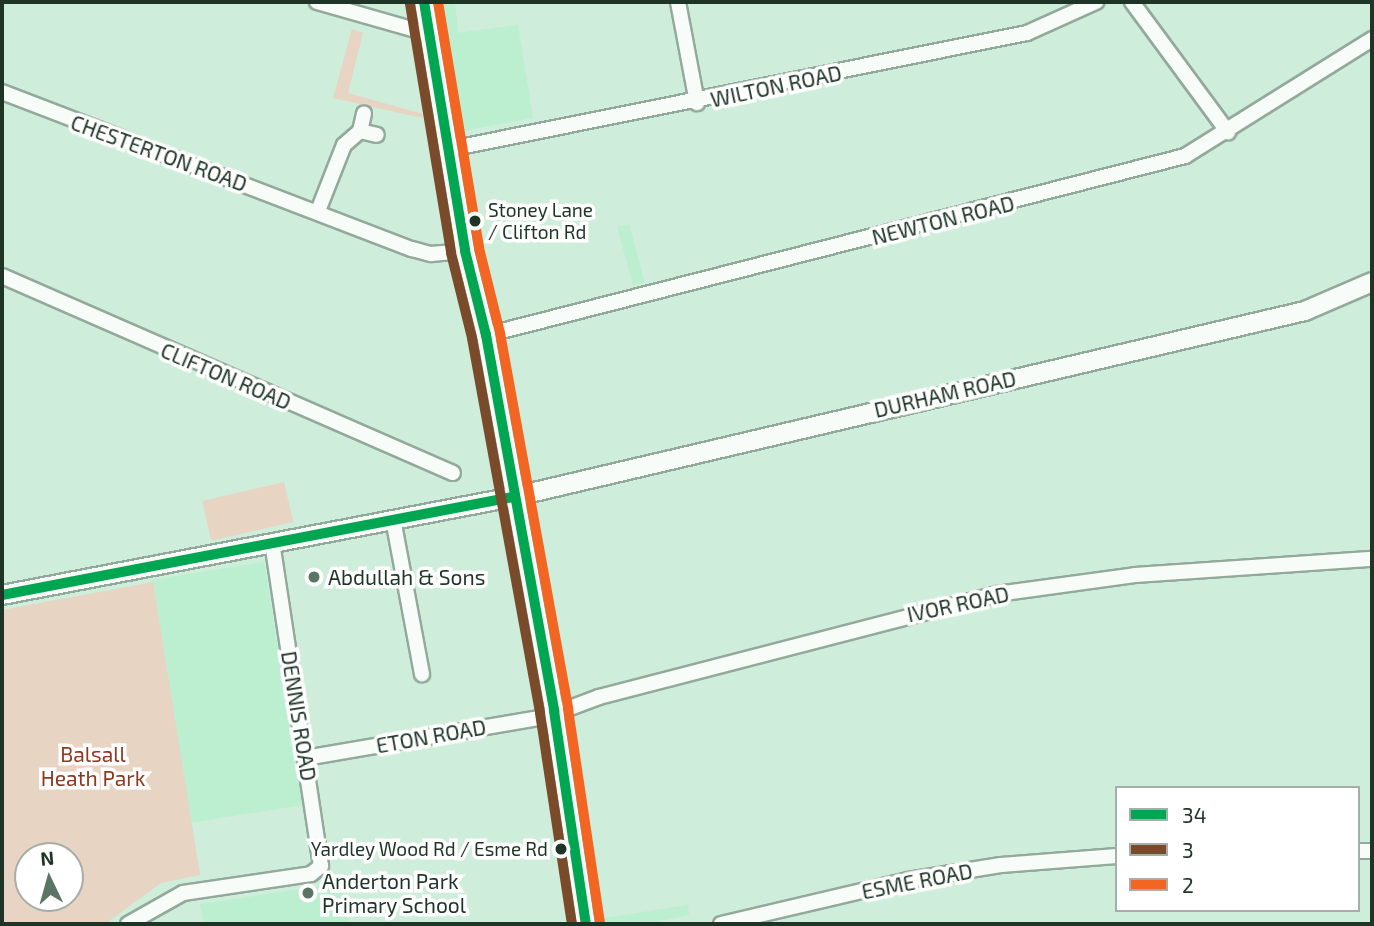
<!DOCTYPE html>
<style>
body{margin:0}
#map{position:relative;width:1374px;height:926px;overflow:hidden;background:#ceedda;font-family:"Exo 2",sans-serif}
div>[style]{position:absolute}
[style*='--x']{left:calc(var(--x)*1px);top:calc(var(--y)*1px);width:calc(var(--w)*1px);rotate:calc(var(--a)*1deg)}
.built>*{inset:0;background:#bceed0;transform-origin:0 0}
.green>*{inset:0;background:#e8d4c2;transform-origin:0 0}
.roads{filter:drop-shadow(2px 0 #92a99b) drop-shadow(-2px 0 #92a99b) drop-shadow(0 2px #92a99b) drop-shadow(0 -2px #92a99b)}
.minor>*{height:14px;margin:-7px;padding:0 7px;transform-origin:7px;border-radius:7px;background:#f8fcf9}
.tertiary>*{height:18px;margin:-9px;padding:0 9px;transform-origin:9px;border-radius:9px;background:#f8fcf9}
.bus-1>*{height:10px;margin:-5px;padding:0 5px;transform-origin:5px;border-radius:5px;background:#00a651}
.bus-2>*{height:10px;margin:-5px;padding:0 5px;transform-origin:5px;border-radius:5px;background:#7a4b2a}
.bus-3>*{height:10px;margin:-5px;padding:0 5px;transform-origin:5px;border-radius:5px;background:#f26522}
.dots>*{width:19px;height:19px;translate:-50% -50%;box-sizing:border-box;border:4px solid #fff;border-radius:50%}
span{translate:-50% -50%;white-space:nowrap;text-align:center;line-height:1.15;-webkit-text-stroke:7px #fff;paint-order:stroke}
.bus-label{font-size:19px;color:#1d3426}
.left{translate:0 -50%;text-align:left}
.right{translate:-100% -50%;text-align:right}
.street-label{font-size:21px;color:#1d3426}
.poi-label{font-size:21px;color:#1d3426}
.park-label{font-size:21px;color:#8d3921}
.frame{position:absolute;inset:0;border:4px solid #1d3426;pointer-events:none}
.legend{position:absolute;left:1115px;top:786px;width:245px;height:126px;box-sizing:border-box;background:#fff;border:2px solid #a5aea8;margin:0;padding:9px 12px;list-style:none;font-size:21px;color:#1d3426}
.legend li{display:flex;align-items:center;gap:14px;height:35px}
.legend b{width:35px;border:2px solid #a5aea8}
.north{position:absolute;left:14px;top:842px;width:70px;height:70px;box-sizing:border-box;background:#fff;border:2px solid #a5aea8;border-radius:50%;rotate:355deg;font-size:19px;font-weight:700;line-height:28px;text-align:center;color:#1d3426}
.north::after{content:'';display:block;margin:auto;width:24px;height:32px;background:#5b7565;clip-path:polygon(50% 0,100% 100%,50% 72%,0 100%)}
</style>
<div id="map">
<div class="built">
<div style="clip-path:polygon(443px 2px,455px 2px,458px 33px,518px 25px,533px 118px,462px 131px)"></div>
<div style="left:629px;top:224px;width:60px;height:12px;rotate:75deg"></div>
<div style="left:264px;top:562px;width:246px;height:113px;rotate:81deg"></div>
<div style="clip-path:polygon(343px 883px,349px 924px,204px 924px,200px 904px)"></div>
<div style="clip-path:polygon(688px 905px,689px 915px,647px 924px,600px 924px,599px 919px)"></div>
</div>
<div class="green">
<div style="clip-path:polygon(352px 29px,363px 33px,348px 93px,423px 114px,422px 118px,333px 98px)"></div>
<div style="left:284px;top:482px;width:41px;height:84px;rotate:77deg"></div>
<div style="clip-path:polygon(evenodd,153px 582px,200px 875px,161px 883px,105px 924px,4px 924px,2px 610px,153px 582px,70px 856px,70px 898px,28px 898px,28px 856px,70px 856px)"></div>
</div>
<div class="roads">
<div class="minor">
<div style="--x:317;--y:2;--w:113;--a:15.9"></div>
<div style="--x:678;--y:2;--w:103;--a:79.3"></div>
<div style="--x:1132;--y:2;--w:162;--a:53.6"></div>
<div style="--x:2;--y:92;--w:439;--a:21"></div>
<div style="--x:412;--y:249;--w:20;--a:15"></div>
<div style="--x:431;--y:254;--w:34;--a:-5"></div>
<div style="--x:360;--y:131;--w:18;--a:-77"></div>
<div style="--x:450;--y:149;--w:589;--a:-11.37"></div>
<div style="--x:1027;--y:33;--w:76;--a:-24.2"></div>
<div style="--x:318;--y:211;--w:71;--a:-68.5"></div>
<div style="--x:344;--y:145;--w:21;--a:-41"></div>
<div style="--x:360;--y:131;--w:17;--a:13"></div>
<div style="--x:2;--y:276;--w:492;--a:23.6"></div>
<div style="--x:486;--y:335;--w:722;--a:-14.36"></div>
<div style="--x:1185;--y:156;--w:221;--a:-32"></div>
<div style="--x:393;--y:519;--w:158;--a:79.4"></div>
<div style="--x:305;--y:758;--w:244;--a:-9.7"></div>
<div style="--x:546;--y:717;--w:57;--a:-20.7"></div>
<div style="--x:599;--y:697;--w:411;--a:-14.5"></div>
<div style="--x:997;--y:594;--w:139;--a:-7.8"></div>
<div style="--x:1135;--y:575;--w:238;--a:-3.9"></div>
<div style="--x:1358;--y:851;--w:14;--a:0"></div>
<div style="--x:128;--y:924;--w:63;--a:-29.4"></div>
<div style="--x:183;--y:893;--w:129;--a:-8.4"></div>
<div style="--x:311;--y:874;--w:13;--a:-39"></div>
<div style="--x:321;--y:866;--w:328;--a:-98.6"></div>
<div style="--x:721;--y:924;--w:192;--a:-13.2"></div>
<div style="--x:908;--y:880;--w:94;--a:-9.2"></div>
<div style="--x:1001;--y:865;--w:116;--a:-4.4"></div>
</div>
<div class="tertiary">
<div style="--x:424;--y:2;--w:252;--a:80.6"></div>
<div style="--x:465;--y:251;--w:87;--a:76"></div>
<div style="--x:486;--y:335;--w:382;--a:79.7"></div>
<div style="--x:554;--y:711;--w:215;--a:81.5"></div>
<div style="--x:2;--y:595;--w:520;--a:-10.86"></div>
<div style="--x:513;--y:497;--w:814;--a:-13.22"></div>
<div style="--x:1305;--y:311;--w:73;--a:-23.4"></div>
</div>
</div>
<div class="bus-1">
<div style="--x:424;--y:2;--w:252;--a:80.6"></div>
<div style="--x:465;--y:251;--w:87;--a:76"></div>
<div style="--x:486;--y:335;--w:382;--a:79.7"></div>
<div style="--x:554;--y:711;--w:215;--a:81.5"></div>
<div style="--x:2;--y:595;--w:520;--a:-10.86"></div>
</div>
<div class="bus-2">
<div style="--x:410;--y:4;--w:252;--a:80.6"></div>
<div style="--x:451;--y:253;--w:88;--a:76.1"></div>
<div style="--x:472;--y:338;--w:381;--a:79.7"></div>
<div style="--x:540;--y:713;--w:213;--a:81.4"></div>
</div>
<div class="bus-3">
<div style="--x:438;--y:2;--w:249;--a:80.5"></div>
<div style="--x:479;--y:248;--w:88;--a:76.1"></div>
<div style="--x:500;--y:333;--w:382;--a:79.7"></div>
<div style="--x:568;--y:709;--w:215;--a:81.5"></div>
</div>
<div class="dots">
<div style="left:475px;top:221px;background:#1d3426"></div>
<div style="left:314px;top:577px;background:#5b7565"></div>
<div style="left:561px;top:849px;background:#1d3426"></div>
<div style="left:308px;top:893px;background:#5b7565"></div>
</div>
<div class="bus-label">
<span class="left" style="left:488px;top:221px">Stoney Lane<br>/ Clifton Rd</span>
<span class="right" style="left:548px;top:849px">Yardley Wood Rd / Esme Rd</span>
</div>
<div class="street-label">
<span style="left:776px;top:86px;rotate:-12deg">WILTON ROAD</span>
<span style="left:159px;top:153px;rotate:20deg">CHESTERTON ROAD</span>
<span style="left:943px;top:220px;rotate:-14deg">NEWTON ROAD</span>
<span style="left:226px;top:376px;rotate:23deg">CLIFTON ROAD</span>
<span style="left:945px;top:394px;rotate:-13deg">DURHAM ROAD</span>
<span style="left:958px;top:604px;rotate:-12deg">IVOR ROAD</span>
<span style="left:299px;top:716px;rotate:81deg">DENNIS ROAD</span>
<span style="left:431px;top:736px;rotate:-10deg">ETON ROAD</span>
<span style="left:917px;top:881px;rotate:-11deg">ESME ROAD</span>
</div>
<div class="poi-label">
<span class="left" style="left:328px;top:577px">Abdullah &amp; Sons</span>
<span class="left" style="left:322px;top:893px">Anderton Park<br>Primary School</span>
</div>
<div class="park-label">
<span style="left:93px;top:766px">Balsall<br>Heath Park</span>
</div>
<div class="frame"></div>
<ul class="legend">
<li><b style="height:9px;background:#00a651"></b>34</li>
<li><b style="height:9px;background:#7a4b2a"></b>3</li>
<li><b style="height:9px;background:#f26522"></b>2</li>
</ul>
<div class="north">N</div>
</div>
